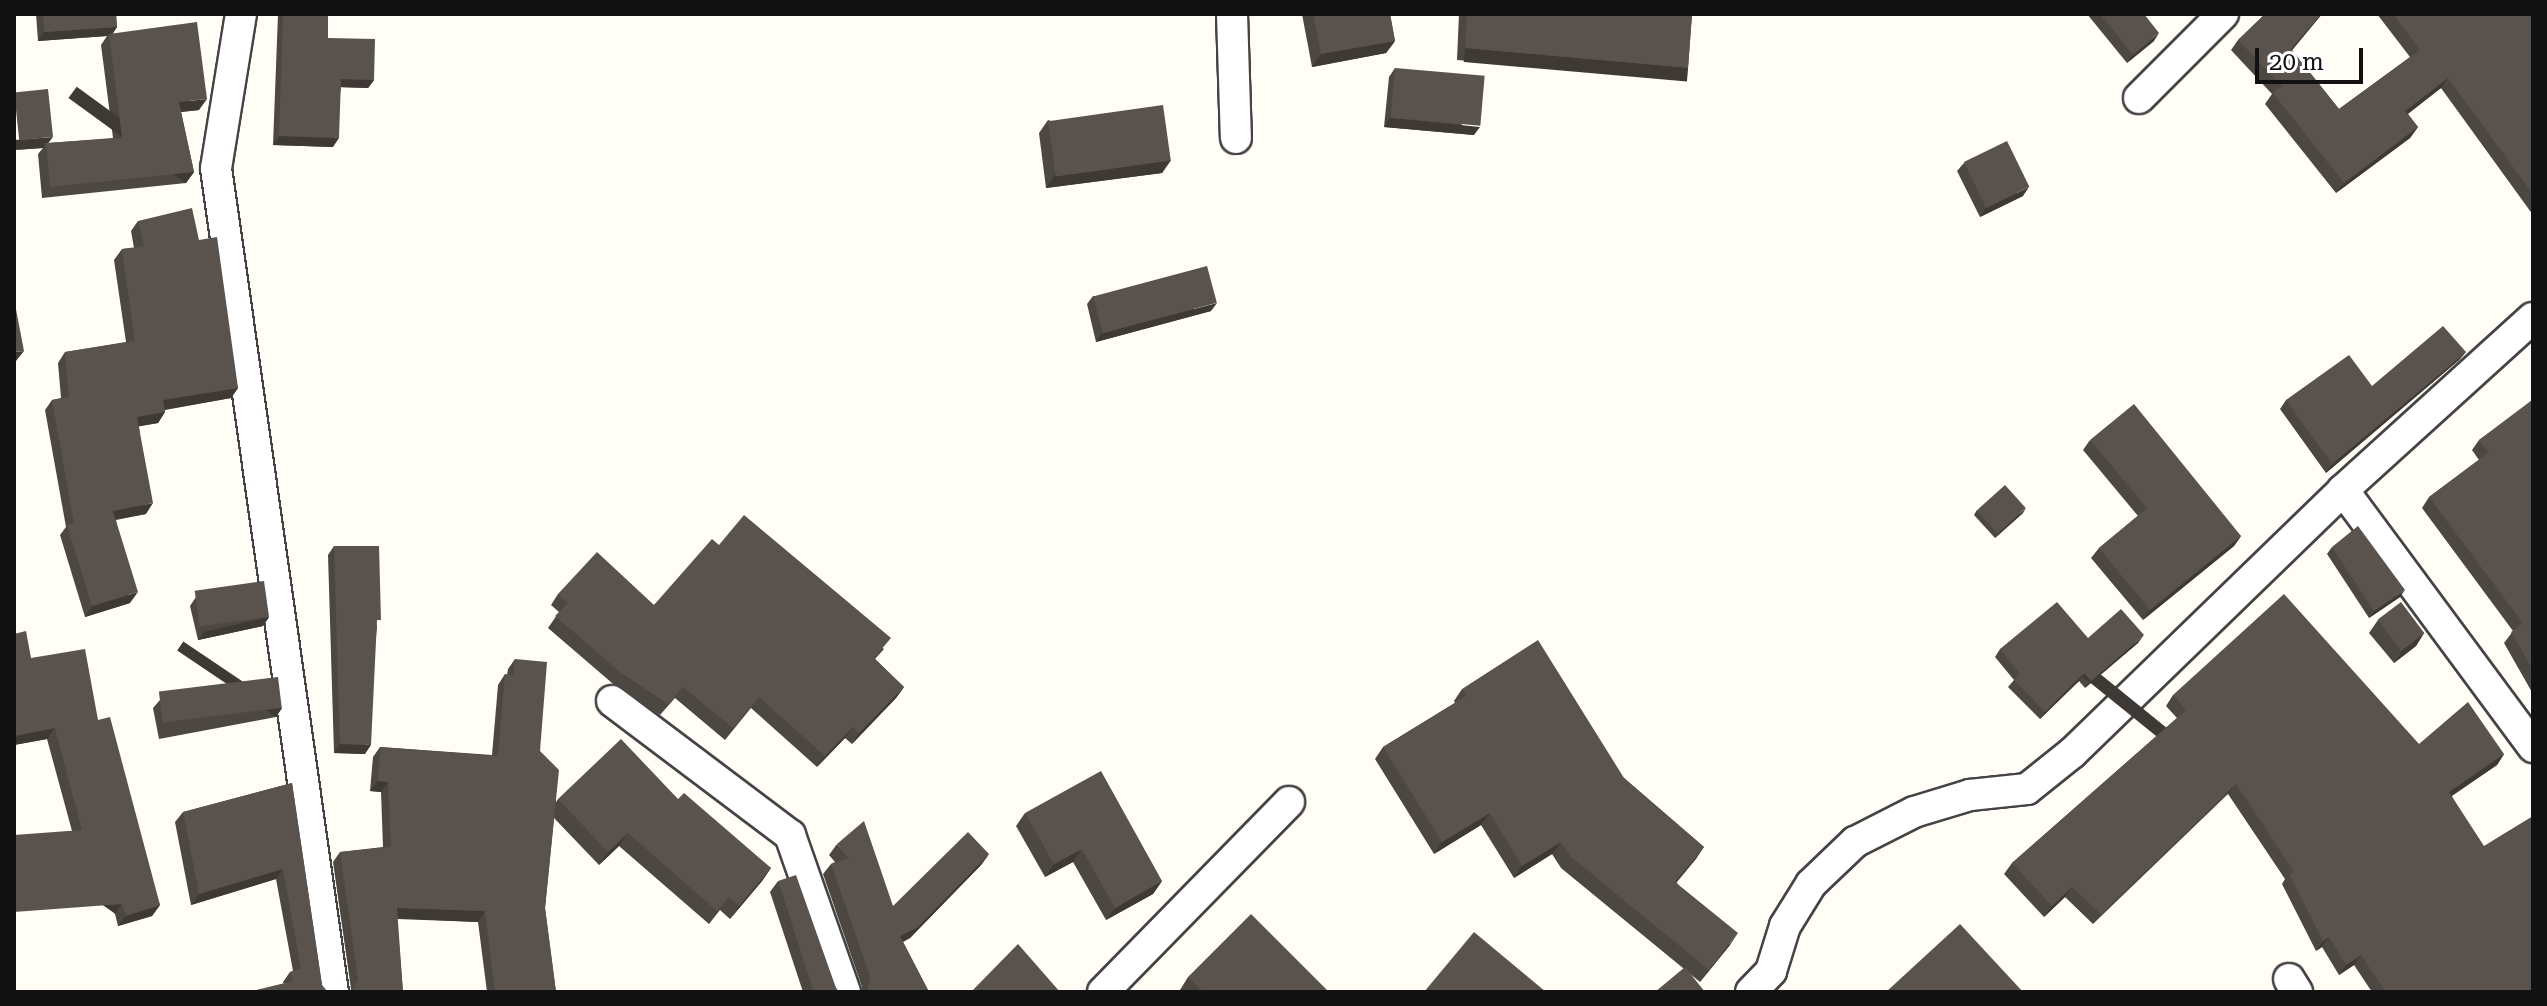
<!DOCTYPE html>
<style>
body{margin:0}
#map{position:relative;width:2547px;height:1006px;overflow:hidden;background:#fffdf5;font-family:"Roboto Serif",serif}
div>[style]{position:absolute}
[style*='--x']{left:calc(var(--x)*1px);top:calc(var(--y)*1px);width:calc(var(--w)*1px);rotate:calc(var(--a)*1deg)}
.roads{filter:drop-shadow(2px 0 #444) drop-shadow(-2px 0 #444) drop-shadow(0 2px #444) drop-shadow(0 -2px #444)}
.minor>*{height:30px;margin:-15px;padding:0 15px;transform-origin:15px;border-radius:15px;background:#fff}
.wall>*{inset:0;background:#4d4742}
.shaded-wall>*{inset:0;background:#3f3936;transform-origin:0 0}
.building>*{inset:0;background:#5a524d;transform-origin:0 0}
span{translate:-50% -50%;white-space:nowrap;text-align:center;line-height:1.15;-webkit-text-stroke:8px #fff;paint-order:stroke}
.frame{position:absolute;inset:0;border:16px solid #111;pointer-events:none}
.scale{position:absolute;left:2255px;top:48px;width:108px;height:36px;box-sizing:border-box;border:4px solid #111;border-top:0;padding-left:10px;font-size:24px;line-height:28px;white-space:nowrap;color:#111;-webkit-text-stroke:6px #fff;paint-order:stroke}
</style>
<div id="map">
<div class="roads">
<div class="minor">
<div style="--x:241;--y:14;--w:156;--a:99.2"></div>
<div style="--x:216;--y:168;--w:832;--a:81.92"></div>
<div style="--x:1232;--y:14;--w:124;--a:88.2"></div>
<div style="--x:2139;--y:98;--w:119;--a:-45"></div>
<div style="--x:2343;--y:490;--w:320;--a:53.5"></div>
<div style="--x:612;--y:701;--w:223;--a:37"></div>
<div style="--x:790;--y:835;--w:166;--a:70.7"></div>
<div style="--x:2289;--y:979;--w:15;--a:58"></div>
<div style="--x:1103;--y:992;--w:266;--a:-45.6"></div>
<div style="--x:1751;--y:992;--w:29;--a:-46"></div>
<div style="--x:1771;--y:971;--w:47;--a:-72.7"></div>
<div style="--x:1785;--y:926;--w:49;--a:-58.2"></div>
<div style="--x:1811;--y:884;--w:61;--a:-43.7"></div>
<div style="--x:1855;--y:842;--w:66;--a:-27"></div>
<div style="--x:1914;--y:812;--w:59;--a:-16.9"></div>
<div style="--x:1970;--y:795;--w:57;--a:-6"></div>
<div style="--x:2027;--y:789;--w:58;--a:-38.7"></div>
<div style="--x:2072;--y:753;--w:378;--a:-44.1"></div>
<div style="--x:2343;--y:490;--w:256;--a:-42.2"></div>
</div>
</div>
<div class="wall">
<div style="clip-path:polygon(36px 14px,116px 14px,117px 27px,113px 33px,199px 110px,181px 112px,194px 172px,186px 183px,42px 198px,38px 154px,43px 148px,14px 150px,49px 143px,113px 138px,101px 45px,107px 36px,38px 41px)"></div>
<div style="clip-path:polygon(278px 14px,328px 14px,328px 38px,374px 80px,368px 88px,341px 87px,333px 147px,273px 145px)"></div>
<div style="clip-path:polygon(1302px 14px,1390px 14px,1395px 41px,1386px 53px,1312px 67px)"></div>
<div style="clip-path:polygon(1459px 14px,1692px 14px,1688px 68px,1680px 79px,1457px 60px)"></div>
<div style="clip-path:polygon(2087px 14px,2144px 14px,2154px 41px,2127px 63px)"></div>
<div style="clip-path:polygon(2265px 14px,2322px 14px,2292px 50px,2339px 109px,2410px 57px,2377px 14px,2533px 14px,2533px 215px,2441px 88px,2408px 114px,2418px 127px,2410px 138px,2336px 193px,2265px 104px,2272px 94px,2231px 50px,2238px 40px)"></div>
<div style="clip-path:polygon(1395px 68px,1474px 135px,1384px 127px,1389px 77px)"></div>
<div style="clip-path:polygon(1048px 120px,1171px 160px,1162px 173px,1046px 188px,1039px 133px)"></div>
<div style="clip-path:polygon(1964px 163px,2023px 196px,1980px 217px,1957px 171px)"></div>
<div style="clip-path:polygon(138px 221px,199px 240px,238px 388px,231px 398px,165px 410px,165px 412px,158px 423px,139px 426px,146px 514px,116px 520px,130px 603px,85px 617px,60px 535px,66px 527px,45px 410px,52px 400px,61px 398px,58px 363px,65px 352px,126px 342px,114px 260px,122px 249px,134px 248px,131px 231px)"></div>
<div style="clip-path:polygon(1093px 296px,1211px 311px,1096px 342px,1087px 304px)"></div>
<div style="clip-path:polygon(2466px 352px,2459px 360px,2326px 473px,2280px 409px,2286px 400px,2372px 386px)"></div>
<div style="clip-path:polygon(2533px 402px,2533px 694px,2504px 643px,2513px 631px,2422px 508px,2429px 497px,2479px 460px,2472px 450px,2479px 440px)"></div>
<div style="clip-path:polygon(2090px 440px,2241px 536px,2234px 546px,2143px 620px,2091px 558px,2099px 548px,2138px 516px,2083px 450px)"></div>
<div style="clip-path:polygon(1977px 510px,2023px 513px,1995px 538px,1974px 515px)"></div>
<div style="clip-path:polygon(719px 545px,884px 649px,875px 659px,904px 687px,896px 698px,852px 744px,845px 738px,817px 767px,751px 708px,725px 740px,675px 698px,660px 715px,612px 683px,548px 628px,559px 612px,551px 605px,558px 594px,654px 605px)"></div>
<div style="clip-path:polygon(334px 546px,377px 626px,365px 754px,334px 753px,328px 555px)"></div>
<div style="clip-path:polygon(2332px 547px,2400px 597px,2369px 618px,2327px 554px)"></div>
<div style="clip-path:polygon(196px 597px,269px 617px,263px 626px,198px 640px,190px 606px)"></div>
<div style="clip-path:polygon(2378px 620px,2424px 633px,2416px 646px,2394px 663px,2369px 633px)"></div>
<div style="clip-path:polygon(14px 634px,31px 658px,98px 720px,160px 905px,152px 916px,118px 926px,115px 914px,72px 831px,47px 739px,14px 745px)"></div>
<div style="clip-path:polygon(2088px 638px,2138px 643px,2085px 688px,2079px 681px,2040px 719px,2008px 687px,2014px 680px,1995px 657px,2000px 649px)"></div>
<div style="clip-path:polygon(515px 659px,540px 751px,556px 802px,558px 799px,678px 799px,771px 868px,762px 881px,730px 919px,720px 910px,709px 924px,619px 846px,599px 865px,554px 818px,545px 908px,556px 992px,487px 992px,478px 922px,397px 919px,403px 992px,350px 992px,351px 989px,333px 862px,340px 852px,383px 847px,381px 792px,370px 791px,373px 757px,380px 747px,492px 755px,498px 685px,505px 674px,507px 675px,508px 669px)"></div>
<div style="clip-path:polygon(1462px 689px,1624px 778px,1704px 847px,1676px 882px,1730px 945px,1700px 982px,1561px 868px,1552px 854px,1514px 878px,1481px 825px,1434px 854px,1375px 759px,1383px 747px,1455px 703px,1454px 701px)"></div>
<div style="clip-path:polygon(2173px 695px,2419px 744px,2504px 754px,2497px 765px,2452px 796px,2533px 992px,2372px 992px,2354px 965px,2339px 975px,2322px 947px,2316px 951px,2282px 884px,2285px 879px,2228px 794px,2093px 924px,2065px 897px,2044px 917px,2004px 874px,2012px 863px,2177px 718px,2166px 706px)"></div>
<div style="clip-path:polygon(160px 700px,282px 708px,276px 717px,159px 739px,153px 708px)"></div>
<div style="clip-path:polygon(292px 783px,322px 985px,283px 983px,283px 982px,290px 972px,293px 971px,276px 879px,191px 905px,175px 822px,183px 812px)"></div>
<div style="clip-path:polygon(1025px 813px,1162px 881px,1153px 894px,1106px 920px,1073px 862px,1045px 877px,1016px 826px)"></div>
<div style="clip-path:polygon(837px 844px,893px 906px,989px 854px,981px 865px,910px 938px,903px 942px,929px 992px,861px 992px,862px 987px,823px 874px,831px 864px,835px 862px,829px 855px)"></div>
<div style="clip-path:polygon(778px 881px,836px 988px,839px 992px,803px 992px,770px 892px)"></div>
<div style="clip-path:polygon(1188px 977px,1329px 992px,1182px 992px,1180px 990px)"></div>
</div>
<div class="shaded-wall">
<div style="clip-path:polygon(2321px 14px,2322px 14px,2284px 60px,2291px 49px)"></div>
<div style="clip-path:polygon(117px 27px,111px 36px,109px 34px,107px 36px,38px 41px,44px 32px)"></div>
<div style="clip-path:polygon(2159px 33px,2154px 41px,2127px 63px,2133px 55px)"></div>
<div style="clip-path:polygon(1395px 41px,1386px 53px,1312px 67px,1321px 54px)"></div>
<div style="left:1465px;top:48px;width:224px;height:14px;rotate:5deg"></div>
<div style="clip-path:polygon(2448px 78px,2441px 88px,2398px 121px,2405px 111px)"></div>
<div style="clip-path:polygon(341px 79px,374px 80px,368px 88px,335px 87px)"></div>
<div style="clip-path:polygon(207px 99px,199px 110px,171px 113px,179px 102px)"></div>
<div style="clip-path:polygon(1390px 118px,1480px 127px,1474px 135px,1384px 127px)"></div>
<div style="clip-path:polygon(2418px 127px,2410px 138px,2336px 193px,2344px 183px)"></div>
<div style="clip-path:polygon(279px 136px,339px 138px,333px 147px,273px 145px)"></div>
<div style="clip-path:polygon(53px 137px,46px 146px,46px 143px,43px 148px,14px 150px,14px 140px)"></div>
<div style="clip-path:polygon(1171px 160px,1162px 173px,1046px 188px,1055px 175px)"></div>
<div style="left:194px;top:172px;width:14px;height:145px;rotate:126deg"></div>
<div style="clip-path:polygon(2029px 187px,2023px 196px,1980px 217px,1986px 208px)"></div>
<div style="clip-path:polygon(1217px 303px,1211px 311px,1096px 342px,1102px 333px)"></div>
<div style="clip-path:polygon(24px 351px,16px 361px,14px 362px,14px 352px)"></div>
<div style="clip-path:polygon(2466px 352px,2459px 360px,2326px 473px,2332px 464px)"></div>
<div style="clip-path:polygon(238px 388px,231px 398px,156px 411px,163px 400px)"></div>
<div style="clip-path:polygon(165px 412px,158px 423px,130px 428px,137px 417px)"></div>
<div style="clip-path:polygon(153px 503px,146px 514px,106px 521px,113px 511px)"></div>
<div style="clip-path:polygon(2026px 508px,2023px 513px,1995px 538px,1998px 534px)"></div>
<div style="clip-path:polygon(2241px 536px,2234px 546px,2143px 620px,2150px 610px)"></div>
<div style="clip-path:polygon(2405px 590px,2400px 597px,2369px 618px,2374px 611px)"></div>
<div style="clip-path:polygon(138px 592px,130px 603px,85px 617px,92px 606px)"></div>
<div style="clip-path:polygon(269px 617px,263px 626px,198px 640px,204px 632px)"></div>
<div style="clip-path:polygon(2424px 633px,2416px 646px,2394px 663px,2402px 651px)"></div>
<div style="clip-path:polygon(2144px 635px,2138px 643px,2085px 688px,2091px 681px)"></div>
<div style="clip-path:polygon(2084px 673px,2079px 681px,2040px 719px,2045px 712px)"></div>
<div style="clip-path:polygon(904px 687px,896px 698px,852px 744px,859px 733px)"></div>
<div style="left:282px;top:708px;width:11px;height:119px;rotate:124deg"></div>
<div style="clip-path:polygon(853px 727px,845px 738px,817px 767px,825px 756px)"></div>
<div style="clip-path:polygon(55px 728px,47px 739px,14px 745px,14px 736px)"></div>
<div style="clip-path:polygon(340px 744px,371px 745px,365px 754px,334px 753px)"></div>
<div style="clip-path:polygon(2504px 754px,2497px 765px,2442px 802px,2449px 792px)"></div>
<div style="clip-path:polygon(378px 781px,388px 782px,381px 792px,370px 791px)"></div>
<div style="left:2236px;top:784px;width:13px;height:187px;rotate:129deg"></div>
<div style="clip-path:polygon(1490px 813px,1481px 825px,1434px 854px,1442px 842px)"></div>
<div style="clip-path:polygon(628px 833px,619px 846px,599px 865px,608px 852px)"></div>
<div style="clip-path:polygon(1561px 842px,1552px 854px,1514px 878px,1522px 866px)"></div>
<div style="clip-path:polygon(1704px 847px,1696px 859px,1667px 894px,1675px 882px)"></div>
<div style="clip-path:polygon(1082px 849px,1073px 862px,1045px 877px,1054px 864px)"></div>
<div style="clip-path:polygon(989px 854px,981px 865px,910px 938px,892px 947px,900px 936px)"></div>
<div style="clip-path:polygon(771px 868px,762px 881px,730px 919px,739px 906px)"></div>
<div style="clip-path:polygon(283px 869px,276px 879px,191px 905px,199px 894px)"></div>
<div style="clip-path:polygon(1162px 881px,1153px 894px,1106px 920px,1115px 908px)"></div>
<div style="clip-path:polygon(2072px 887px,2065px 897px,2044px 917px,2052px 906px)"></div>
<div style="left:122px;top:904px;width:12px;height:108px;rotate:125deg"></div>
<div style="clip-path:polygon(160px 905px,152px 916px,118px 926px,126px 916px)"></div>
<div style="clip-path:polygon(397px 908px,485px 911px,478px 922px,390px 918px)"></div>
<div style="clip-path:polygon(1738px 933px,1730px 945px,1700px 982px,1709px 970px)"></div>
<div style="clip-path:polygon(2329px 937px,2322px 947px,2316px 951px,2323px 941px)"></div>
<div style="clip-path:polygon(2361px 955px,2354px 965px,2339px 975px,2346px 965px)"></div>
</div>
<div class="building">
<div style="clip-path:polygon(43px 14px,116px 14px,117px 27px,44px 32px)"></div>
<div style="clip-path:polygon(283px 14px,328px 14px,328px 38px,375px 39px,374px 80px,341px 79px,339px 138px,279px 136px)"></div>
<div style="clip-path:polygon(1313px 14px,1390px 14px,1395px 41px,1321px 54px)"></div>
<div style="clip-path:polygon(1467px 14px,1692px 14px,1688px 68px,1465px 48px)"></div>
<div style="clip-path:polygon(2100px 14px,2144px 14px,2159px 33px,2133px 55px)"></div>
<div style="clip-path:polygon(2265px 14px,2321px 14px,2291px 49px,2339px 109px,2420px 50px,2393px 14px,2533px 14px,2533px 194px,2448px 78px,2405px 111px,2418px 127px,2344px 183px,2273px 93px,2282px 86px,2238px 40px)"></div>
<div style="clip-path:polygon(197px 22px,207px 99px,179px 102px,194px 172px,50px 187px,46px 143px,122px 138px,109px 34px)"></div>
<div style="left:1395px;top:68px;width:90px;height:50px;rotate:5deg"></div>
<div style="left:48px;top:89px;width:48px;height:34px;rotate:84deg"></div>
<div style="left:1163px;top:105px;width:56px;height:116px;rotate:82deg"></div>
<div style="left:2007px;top:141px;width:51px;height:48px;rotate:64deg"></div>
<div style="clip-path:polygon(192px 208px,199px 240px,217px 237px,238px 388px,163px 400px,165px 412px,137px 417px,153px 503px,113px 511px,138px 592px,92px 606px,67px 525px,74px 524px,52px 400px,69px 397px,65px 352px,135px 341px,122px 249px,144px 246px,138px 221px)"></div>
<div style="left:1207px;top:266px;width:38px;height:118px;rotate:75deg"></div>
<div style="clip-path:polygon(14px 299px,24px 351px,14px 352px)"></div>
<div style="clip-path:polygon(2443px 326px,2466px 352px,2332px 464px,2286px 400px,2349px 355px,2372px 386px)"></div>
<div style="clip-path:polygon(2532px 400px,2533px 402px,2533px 670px,2511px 632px,2523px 623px,2429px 497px,2489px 452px,2479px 440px)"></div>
<div style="clip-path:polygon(2134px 404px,2241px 536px,2150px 610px,2099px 548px,2147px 508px,2090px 440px)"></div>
<div style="left:2005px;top:485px;width:31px;height:38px;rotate:48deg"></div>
<div style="clip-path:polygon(744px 515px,891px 638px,874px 658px,904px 687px,859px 733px,853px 727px,825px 756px,759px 697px,733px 728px,683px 687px,668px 704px,620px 672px,555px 616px,568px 603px,558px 594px,597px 552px,654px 605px,712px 539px,719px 545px)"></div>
<div style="clip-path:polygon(2358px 526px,2405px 590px,2374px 611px,2332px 547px)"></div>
<div style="clip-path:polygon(334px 546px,379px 546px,381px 620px,377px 620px,371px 745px,340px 744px)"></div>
<div style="left:264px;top:581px;width:36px;height:70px;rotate:82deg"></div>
<div style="clip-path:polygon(2284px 594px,2419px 744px,2468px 702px,2504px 754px,2449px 792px,2484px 846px,2533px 816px,2533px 992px,2386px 992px,2361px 955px,2346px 965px,2329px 937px,2323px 941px,2289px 874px,2294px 872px,2236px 784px,2101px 914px,2072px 887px,2052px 906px,2012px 863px,2186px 710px,2173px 695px)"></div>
<div style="clip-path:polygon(2057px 602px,2088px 638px,2121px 609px,2144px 635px,2091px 681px,2084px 673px,2045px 712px,2014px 680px,2020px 674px,2000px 649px)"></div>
<div style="left:2401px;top:602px;width:39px;height:29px;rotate:53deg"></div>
<div style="clip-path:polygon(26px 631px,31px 658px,85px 649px,98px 720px,110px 717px,160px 905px,126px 916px,122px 904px,14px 912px,14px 835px,82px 830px,55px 728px,14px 736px,14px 634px)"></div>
<div style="clip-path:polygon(1538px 640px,1624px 778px,1704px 847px,1675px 882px,1738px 933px,1709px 970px,1570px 856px,1561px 842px,1522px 866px,1490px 813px,1442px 842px,1383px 747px,1466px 696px,1462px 689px)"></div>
<div style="clip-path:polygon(515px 659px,547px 662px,540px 751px,559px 770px,545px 908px,556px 992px,495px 992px,485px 911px,397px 908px,403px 992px,352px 992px,358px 979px,340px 852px,391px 847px,388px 782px,378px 781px,380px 747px,498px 756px,505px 674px,513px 675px)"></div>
<div style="left:278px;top:677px;width:31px;height:120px;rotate:83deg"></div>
<div style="clip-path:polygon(621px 739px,678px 799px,684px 793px,771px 868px,739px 906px,729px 897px,717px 911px,628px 833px,608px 852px,558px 799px)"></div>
<div style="clip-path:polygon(1101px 771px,1162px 881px,1115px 908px,1082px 849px,1054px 864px,1025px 813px)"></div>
<div style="clip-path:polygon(292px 783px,322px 985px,328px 992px,248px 992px,293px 981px,290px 972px,301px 969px,283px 869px,199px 894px,183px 812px)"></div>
<div style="clip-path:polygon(864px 821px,893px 906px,968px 832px,989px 854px,917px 928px,900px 936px,929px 992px,867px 992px,870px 976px,831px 864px,849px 858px,837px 844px)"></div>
<div style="clip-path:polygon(796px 875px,836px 988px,839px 992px,814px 992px,778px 881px)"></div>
<div style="clip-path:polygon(1251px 914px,1329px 992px,1203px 992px,1188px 977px)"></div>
<div style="clip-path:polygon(1960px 924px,2023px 992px,1886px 992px)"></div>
<div style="clip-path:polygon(1474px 932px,1546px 992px,1424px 992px)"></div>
<div style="clip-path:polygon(1018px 944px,1060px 992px,971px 992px)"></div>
<div style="clip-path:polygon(1685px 967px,1705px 992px,1655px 992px)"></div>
</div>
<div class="frame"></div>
<div class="scale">20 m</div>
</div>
